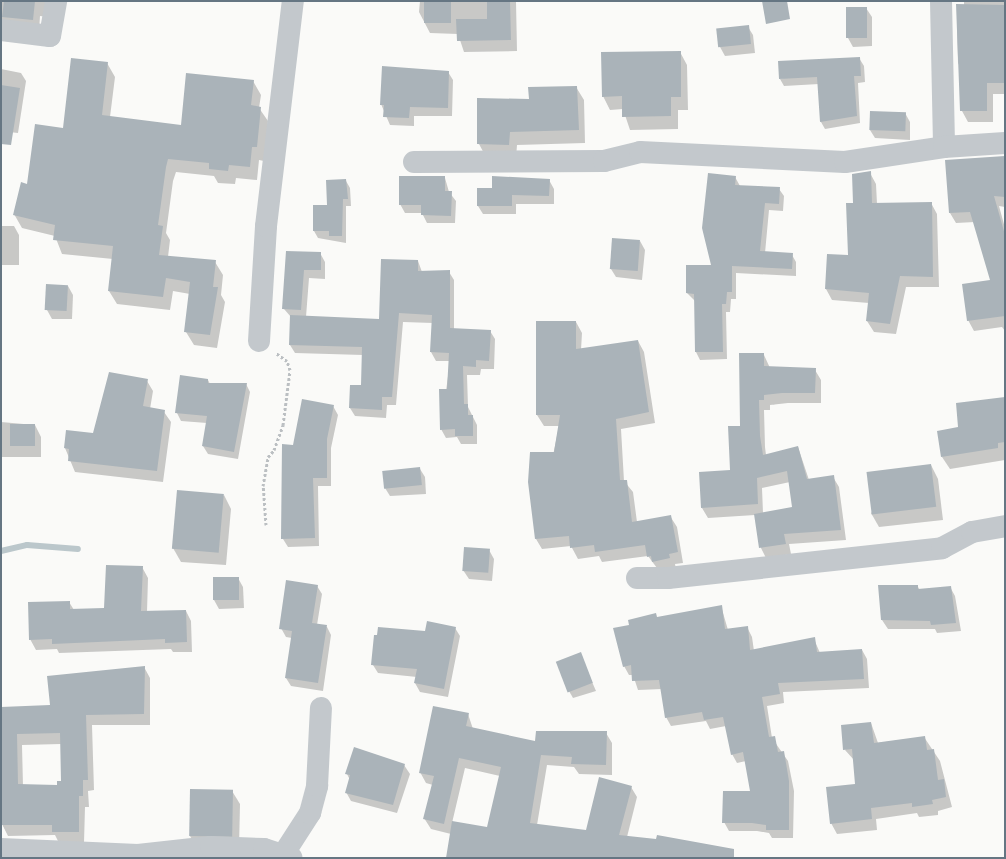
<!DOCTYPE html>
<style>
body{margin:0}
#map{position:relative;width:1006px;height:859px;overflow:hidden;background:#fafaf8;font-family:"DM Sans",sans-serif}
div>[style]{position:absolute}
[style*='--x']{left:calc(var(--x)*1px);top:calc(var(--y)*1px);width:calc(var(--w)*1px);rotate:calc(var(--a)*1deg)}
.shadow>*{inset:0;background:#0003}
.stream>*{height:6px;margin:-3px;padding:0 3px;transform-origin:3px;border-radius:3px;background:#bbc7cb}
.building>*{inset:0;background:#aab3b9;transform-origin:0 0}
.path>*{height:3px;margin-top:-1.5px;transform-origin:0;background:repeating-linear-gradient(90deg,#bbbfc2 0 2.5px,transparent 0 5px)}
.minor>*{height:22px;margin:-11px;padding:0 11px;transform-origin:11px;border-radius:11px;background:#c3c8cc}
span{translate:-50% -50%;white-space:nowrap;text-align:center;line-height:1.15;-webkit-text-stroke:5px #fff;paint-order:stroke}
.frame{position:absolute;inset:0;border:2px solid #657683;pointer-events:none}
</style>
<div id="map">
<div class="shadow">
<div style="clip-path:polygon(1px 1px,59px 1px,48px 17px,40px 16px,39px 31px,1px 28px)"></div>
<div style="clip-path:polygon(420px 1px,516px 1px,517px 51px,464px 52px,458px 34px,430px 33px,419px 12px)"></div>
<div style="clip-path:polygon(964px 1px,1005px 1px,1005px 94px,993px 94px,993px 122px,968px 122px,962px 111px,962px 70px,958px 63px,957px 29px,957px 5px,964px 5px)"></div>
<div style="clip-path:polygon(866px 8px,872px 17px,872px 46px,853px 47px,848px 38px)"></div>
<div style="clip-path:polygon(748px 27px,753px 35px,755px 53px,725px 56px,720px 47px)"></div>
<div style="clip-path:polygon(680px 52px,687px 65px,688px 110px,678px 110px,678px 129px,630px 130px,623px 109px,610px 110px,603px 96px)"></div>
<div style="clip-path:polygon(859px 58px,864px 66px,865px 82px,858px 83px,860px 123px,825px 129px,821px 122px,819px 84px,784px 86px,780px 79px)"></div>
<div style="clip-path:polygon(107px 63px,115px 77px,110px 117px,182px 126px,253px 81px,261px 95px,259px 108px,268px 121px,264px 161px,259px 160px,257px 180px,236px 178px,235px 184px,218px 183px,214px 176px,176px 172px,173px 181px,166px 233px,170px 240px,168px 257px,215px 262px,223px 275px,221px 295px,225px 302px,217px 348px,194px 345px,186px 332px,190px 294px,173px 291px,170px 310px,117px 304px,109px 291px,113px 259px,62px 254px,55px 236px,22px 228px,14px 214px,28px 185px)"></div>
<div style="clip-path:polygon(1px 69px,21px 73px,26px 81px,18px 133px,1px 131px)"></div>
<div style="clip-path:polygon(448px 72px,453px 80px,452px 116px,414px 116px,414px 126px,390px 125px,381px 104px)"></div>
<div style="clip-path:polygon(576px 87px,584px 100px,585px 143px,517px 145px,516px 158px,486px 157px,479px 144px,479px 99px,530px 100px)"></div>
<div style="clip-path:polygon(905px 113px,910px 122px,910px 140px,875px 138px,870px 130px)"></div>
<div style="clip-path:polygon(1005px 157px,1005px 207px,999px 206px,1005px 228px,1005px 331px,1002px 327px,974px 331px,968px 320px,991px 281px,975px 222px,956px 223px,950px 213px)"></div>
<div style="clip-path:polygon(870px 173px,876px 184px,877px 204px,931px 203px,937px 214px,939px 287px,906px 287px,896px 334px,874px 332px,867px 321px,869px 303px,832px 300px,826px 289px,829px 255px,849px 256px,854px 204px)"></div>
<div style="clip-path:polygon(735px 177px,740px 186px,779px 189px,784px 196px,783px 211px,769px 210px,765px 253px,792px 255px,796px 262px,796px 276px,736px 273px,736px 299px,731px 299px,730px 312px,726px 312px,727px 359px,700px 360px,696px 352px,695px 301px,687px 293px,712px 267px)"></div>
<div style="clip-path:polygon(445px 178px,449px 192px,456px 201px,455px 223px,427px 223px,422px 213px,405px 213px,400px 204px)"></div>
<div style="clip-path:polygon(549px 180px,554px 189px,554px 204px,516px 204px,516px 214px,483px 214px,478px 206px,493px 189px)"></div>
<div style="clip-path:polygon(346px 181px,350px 188px,351px 206px,346px 206px,346px 243px,318px 238px,314px 231px)"></div>
<div style="clip-path:polygon(1px 226px,14px 226px,19px 235px,19px 265px,1px 265px)"></div>
<div style="clip-path:polygon(640px 241px,645px 250px,642px 280px,616px 277px,611px 269px)"></div>
<div style="clip-path:polygon(287px 253px,320px 253px,325px 262px,325px 279px,309px 278px,306px 317px,380px 320px,418px 261px,422px 272px,449px 272px,454px 280px,454px 329px,490px 331px,495px 339px,494px 369px,481px 369px,480px 375px,467px 375px,468px 407px,477px 425px,477px 444px,461px 444px,457px 437px,446px 438px,441px 429px,450px 361px,436px 361px,431px 352px,433px 323px,403px 322px,396px 405px,387px 405px,386px 418px,355px 416px,350px 408px,362px 387px,363px 355px,295px 353px,290px 345px,291px 317px,284px 309px)"></div>
<div style="clip-path:polygon(68px 286px,73px 295px,72px 319px,52px 319px,47px 310px)"></div>
<div style="clip-path:polygon(576px 322px,582px 333px,581px 350px,638px 341px,644px 352px,655px 423px,621px 429px,624px 481px,633px 492px,637px 522px,670px 516px,677px 527px,683px 563px,675px 564px,676px 569px,660px 572px,648px 556px,602px 562px,599px 556px,578px 559px,571px 546px,542px 549px,536px 539px,559px 426px,544px 426px,537px 415px)"></div>
<div style="clip-path:polygon(evenodd,764px 355px,770px 368px,815px 370px,821px 380px,821px 403px,788px 403px,770px 405px,770px 410px,764px 410px,765px 447px,766px 455px,798px 447px,809px 480px,833px 477px,839px 487px,846px 540px,789px 544px,791px 554px,766px 558px,761px 548px,755px 515px,708px 518px,702px 508px,731px 471px,764px 355px,790px 482px,793px 508px,763px 513px,762px 488px,790px 482px)"></div>
<div style="clip-path:polygon(208px 380px,210px 384px,246px 384px,250px 392px,238px 459px,208px 454px,203px 446px,207px 423px,181px 421px,177px 413px)"></div>
<div style="clip-path:polygon(147px 381px,153px 391px,150px 409px,164px 412px,171px 422px,163px 482px,75px 472px,65px 448px,94px 434px)"></div>
<div style="clip-path:polygon(1005px 399px,1005px 460px,950px 469px,942px 457px,960px 428px)"></div>
<div style="clip-path:polygon(333px 406px,338px 415px,331px 448px,331px 486px,318px 486px,319px 546px,288px 547px,283px 539px,294px 446px)"></div>
<div style="clip-path:polygon(1px 422px,35px 425px,41px 437px,41px 457px,1px 457px)"></div>
<div style="clip-path:polygon(931px 465px,938px 479px,943px 520px,879px 527px,871px 513px)"></div>
<div style="clip-path:polygon(420px 469px,425px 477px,426px 494px,390px 496px,385px 488px)"></div>
<div style="clip-path:polygon(224px 495px,231px 509px,226px 565px,181px 562px,173px 548px)"></div>
<div style="clip-path:polygon(489px 550px,494px 559px,492px 581px,469px 579px,463px 570px)"></div>
<div style="clip-path:polygon(142px 567px,148px 578px,147px 612px,186px 611px,191px 621px,192px 652px,173px 652px,171px 649px,59px 653px,57px 649px,36px 650px,30px 639px,69px 602px,74px 610px,105px 609px)"></div>
<div style="clip-path:polygon(238px 578px,243px 587px,244px 608px,219px 609px,214px 600px)"></div>
<div style="clip-path:polygon(317px 586px,322px 594px,317px 625px,327px 627px,331px 635px,323px 691px,291px 686px,286px 678px,292px 638px,286px 637px,281px 628px)"></div>
<div style="clip-path:polygon(918px 587px,920px 590px,950px 587px,955px 596px,961px 631px,937px 633px,935px 629px,888px 629px,882px 620px)"></div>
<div style="clip-path:polygon(721px 606px,728px 630px,747px 627px,752px 637px,754px 651px,814px 639px,820px 653px,862px 650px,867px 659px,869px 688px,783px 692px,784px 703px,767px 706px,772px 738px,788px 761px,794px 791px,793px 838px,772px 838px,769px 833px,757px 831px,729px 831px,724px 822px,752px 792px,746px 761px,737px 763px,732px 754px,726px 726px,710px 729px,706px 721px,671px 726px,666px 717px,662px 689px,638px 690px,633px 675px,629px 675px,624px 666px,658px 618px)"></div>
<div style="clip-path:polygon(455px 628px,460px 636px,448px 697px,420px 692px,415px 683px,417px 677px,378px 673px,373px 665px,426px 632px)"></div>
<div style="clip-path:polygon(580px 654px,596px 691px,573px 698px,569px 691px)"></div>
<div style="clip-path:polygon(evenodd,144px 667px,150px 678px,150px 725px,92px 725px,94px 790px,88px 791px,89px 807px,85px 807px,84px 843px,59px 843px,55px 835px,8px 836px,2px 824px,1px 708px,51px 707px,144px 667px,61px 744px,62px 782px,58px 786px,23px 786px,22px 745px,61px 744px)"></div>
<div style="clip-path:polygon(evenodd,468px 714px,473px 729px,536px 742px,606px 733px,612px 743px,612px 775px,579px 774px,574px 767px,547px 765px,537px 825px,587px 831px,631px 787px,637px 797px,627px 837px,451px 834px,431px 829px,424px 818px,433px 785px,426px 783px,420px 772px,468px 714px,465px 768px,500px 776px,488px 828px,452px 823px,465px 768px)"></div>
<div style="clip-path:polygon(871px 723px,878px 743px,924px 737px,940px 761px,952px 807px,938px 811px,938px 815px,919px 817px,917px 813px,876px 819px,877px 830px,837px 834px,831px 823px,856px 785px,854px 760px,845px 750px)"></div>
<div style="clip-path:polygon(404px 765px,410px 774px,397px 813px,351px 801px,346px 792px,350px 780px,347px 774px)"></div>
<div style="clip-path:polygon(232px 791px,240px 804px,239px 848px,198px 849px,190px 836px)"></div>
</div>
<div class="stream">
<div style="--x:1;--y:551;--w:27;--a:-13"></div>
<div style="--x:27;--y:545;--w:51;--a:4.5"></div>
</div>
<div class="building">
<div style="clip-path:polygon(4px 1px,35px 1px,33px 20px,2px 17px)"></div>
<div style="left:424px;top:1px;width:27px;height:22px"></div>
<div style="clip-path:polygon(487px 1px,510px 1px,511px 40px,457px 41px,456px 19px,487px 19px)"></div>
<div style="clip-path:polygon(762px 1px,787px 1px,790px 19px,766px 24px)"></div>
<div style="clip-path:polygon(956px 4px,1005px 5px,1005px 83px,987px 83px,987px 111px,960px 111px)"></div>
<div style="left:846px;top:7px;width:21px;height:31px"></div>
<div style="left:749px;top:25px;width:19px;height:33px;rotate:84deg"></div>
<div style="clip-path:polygon(681px 51px,681px 97px,671px 97px,671px 116px,622px 117px,622px 96px,602px 97px,601px 52px)"></div>
<div style="clip-path:polygon(860px 57px,861px 76px,854px 76px,857px 116px,820px 122px,817px 77px,779px 79px,778px 61px)"></div>
<div style="clip-path:polygon(71px 58px,108px 62px,102px 115px,181px 125px,186px 73px,254px 80px,251px 105px,261px 107px,257px 147px,252px 147px,250px 167px,229px 165px,228px 171px,209px 169px,209px 163px,168px 159px,166px 167px,158px 225px,163px 226px,159px 255px,216px 260px,213px 287px,218px 287px,210px 335px,184px 332px,190px 282px,166px 278px,163px 297px,108px 291px,113px 246px,53px 240px,55px 225px,13px 215px,21px 182px,27px 184px,35px 124px,63px 128px)"></div>
<div style="clip-path:polygon(382px 66px,449px 71px,448px 108px,410px 107px,409px 118px,383px 117px,384px 105px,380px 105px)"></div>
<div style="clip-path:polygon(1px 85px,20px 88px,11px 145px,1px 144px)"></div>
<div style="clip-path:polygon(577px 86px,579px 130px,510px 132px,509px 145px,477px 144px,477px 98px,529px 99px,528px 87px)"></div>
<div style="left:870px;top:111px;width:36px;height:19px;rotate:2deg"></div>
<div style="clip-path:polygon(1005px 156px,1005px 197px,994px 196px,1005px 235px,1005px 316px,967px 321px,962px 284px,990px 280px,970px 212px,949px 213px,945px 160px)"></div>
<div style="clip-path:polygon(871px 171px,872px 203px,932px 202px,933px 277px,900px 276px,890px 324px,866px 321px,869px 293px,825px 289px,827px 254px,848px 255px,846px 203px,853px 203px,852px 174px)"></div>
<div style="clip-path:polygon(708px 173px,736px 176px,735px 185px,780px 187px,779px 204px,765px 203px,760px 251px,793px 253px,792px 269px,732px 266px,732px 292px,727px 292px,726px 304px,722px 304px,723px 352px,695px 352px,694px 294px,686px 293px,686px 265px,711px 265px,702px 228px)"></div>
<div style="clip-path:polygon(399px 176px,445px 176px,445px 191px,452px 191px,451px 216px,421px 215px,421px 205px,399px 205px)"></div>
<div style="clip-path:polygon(492px 176px,550px 179px,549px 196px,512px 195px,512px 206px,477px 206px,477px 188px,492px 188px)"></div>
<div style="clip-path:polygon(346px 179px,348px 199px,343px 199px,342px 236px,329px 236px,329px 231px,313px 231px,313px 205px,327px 205px,326px 180px)"></div>
<div style="left:612px;top:238px;width:28px;height:31px;rotate:4deg"></div>
<div style="clip-path:polygon(286px 251px,321px 252px,321px 270px,304px 270px,301px 310px,282px 309px)"></div>
<div style="clip-path:polygon(381px 259px,418px 260px,418px 271px,450px 270px,450px 328px,491px 330px,489px 361px,476px 360px,476px 367px,463px 366px,464px 404px,468px 404px,468px 415px,473px 415px,473px 436px,455px 436px,455px 429px,440px 430px,439px 389px,447px 389px,449px 353px,430px 352px,432px 315px,399px 313px,392px 397px,382px 397px,382px 410px,349px 408px,350px 385px,361px 385px,362px 347px,289px 345px,290px 315px,379px 319px)"></div>
<div style="left:46px;top:284px;width:22px;height:26px;rotate:3deg"></div>
<div style="clip-path:polygon(536px 321px,576px 321px,576px 349px,638px 340px,649px 412px,616px 419px,620px 480px,627px 480px,632px 522px,671px 515px,678px 552px,669px 554px,670px 558px,652px 562px,651px 556px,647px 557px,645px 545px,595px 552px,594px 545px,570px 548px,569px 536px,535px 539px,528px 482px,530px 452px,554px 452px,560px 415px,536px 415px)"></div>
<div style="clip-path:polygon(739px 353px,764px 353px,764px 366px,816px 368px,815px 393px,782px 393px,764px 395px,764px 400px,759px 400px,760px 436px,763px 455px,798px 446px,807px 479px,834px 475px,841px 530px,784px 534px,786px 544px,759px 548px,754px 514px,792px 507px,787px 471px,757px 478px,758px 504px,701px 508px,699px 472px,730px 470px,728px 426px,740px 426px)"></div>
<div style="clip-path:polygon(109px 372px,148px 379px,143px 406px,165px 410px,157px 471px,68px 461px,69px 449px,64px 448px,66px 430px,93px 433px)"></div>
<div style="clip-path:polygon(180px 375px,208px 379px,208px 383px,247px 383px,234px 452px,202px 446px,207px 416px,175px 413px)"></div>
<div style="clip-path:polygon(1005px 397px,1005px 442px,998px 443px,998px 448px,941px 457px,937px 431px,958px 427px,956px 403px)"></div>
<div style="clip-path:polygon(302px 399px,334px 405px,327px 439px,327px 478px,313px 478px,315px 538px,281px 539px,282px 444px,293px 445px)"></div>
<div style="left:10px;top:424px;width:25px;height:22px"></div>
<div style="left:931px;top:464px;width:43px;height:65px;rotate:83deg"></div>
<div style="left:420px;top:467px;width:18px;height:38px;rotate:84deg"></div>
<div style="left:177px;top:490px;width:47px;height:59px;rotate:5deg"></div>
<div style="left:464px;top:547px;width:26px;height:24px;rotate:4deg"></div>
<div style="clip-path:polygon(106px 565px,143px 566px,141px 611px,186px 610px,187px 642px,165px 643px,165px 639px,52px 644px,52px 639px,29px 640px,28px 602px,70px 601px,70px 609px,104px 608px)"></div>
<div style="left:213px;top:577px;width:26px;height:23px"></div>
<div style="clip-path:polygon(286px 580px,318px 585px,312px 623px,327px 625px,318px 683px,285px 678px,292px 631px,279px 629px)"></div>
<div style="clip-path:polygon(878px 585px,918px 585px,918px 589px,951px 586px,956px 623px,931px 625px,930px 621px,881px 620px)"></div>
<div style="clip-path:polygon(722px 605px,725px 629px,748px 626px,750px 650px,815px 637px,817px 652px,862px 649px,864px 679px,778px 683px,780px 694px,762px 697px,769px 737px,775px 736px,778px 752px,784px 751px,789px 781px,789px 830px,766px 830px,766px 825px,752px 823px,722px 823px,723px 791px,750px 791px,743px 752px,731px 755px,723px 717px,704px 720px,702px 712px,665px 718px,659px 680px,632px 681px,631px 665px,623px 667px,613px 628px,629px 625px,628px 620px,656px 613px,657px 617px)"></div>
<div style="clip-path:polygon(427px 621px,456px 627px,444px 689px,414px 683px,417px 669px,371px 665px,374px 635px,377px 635px,378px 627px,425px 631px)"></div>
<div style="left:581px;top:652px;width:33px;height:27px;rotate:69deg"></div>
<div style="clip-path:polygon(evenodd,145px 666px,144px 714px,86px 715px,88px 780px,83px 780px,83px 796px,79px 796px,79px 832px,52px 832px,52px 825px,1px 825px,1px 707px,50px 705px,47px 676px,145px 666px,60px 733px,61px 781px,57px 781px,57px 785px,18px 784px,17px 734px,60px 733px)"></div>
<div style="clip-path:polygon(433px 706px,469px 713px,466px 726px,535px 741px,536px 731px,607px 731px,606px 765px,571px 764px,572px 757px,541px 755px,530px 823px,586px 830px,599px 777px,632px 786px,619px 835px,656px 839px,657px 835px,734px 849px,734px 858px,446px 858px,452px 821px,487px 827px,501px 767px,459px 758px,444px 824px,423px 819px,434px 776px,419px 773px)"></div>
<div style="clip-path:polygon(871px 722px,874px 743px,925px 736px,927px 750px,934px 749px,938px 780px,944px 779px,946px 797px,932px 800px,933px 804px,912px 807px,912px 803px,871px 808px,872px 819px,830px 824px,826px 787px,855px 784px,852px 749px,843px 750px,841px 725px)"></div>
<div style="clip-path:polygon(354px 747px,405px 764px,393px 805px,345px 793px,350px 775px,345px 774px)"></div>
<div style="left:190px;top:789px;width:43px;height:47px;rotate:1deg"></div>
</div>
<div class="path">
<div style="--x:266;--y:525;--w:39;--a:-94"></div>
<div style="--x:263;--y:486;--w:29;--a:-80"></div>
<div style="--x:268;--y:457;--w:9;--a:-49"></div>
<div style="--x:274;--y:450;--w:27;--a:-70"></div>
<div style="--x:283;--y:425;--w:55;--a:-82.7"></div>
<div style="--x:290;--y:370;--w:9;--a:-108"></div>
<div style="--x:287;--y:361;--w:14;--a:-144"></div>
</div>
<div class="minor">
<div style="--x:941;--y:1;--w:146;--a:88.8"></div>
<div style="--x:1;--y:30;--w:49;--a:7"></div>
<div style="--x:50;--y:36;--w:36;--a:-80"></div>
<div style="--x:414;--y:162;--w:190;--a:-0.3"></div>
<div style="--x:604;--y:161;--w:37;--a:-14"></div>
<div style="--x:640;--y:152;--w:205;--a:2.8"></div>
<div style="--x:845;--y:162;--w:100;--a:-8.6"></div>
<div style="--x:944;--y:147;--w:61;--a:-3.8"></div>
<div style="--x:259;--y:341;--w:115;--a:-86.5"></div>
<div style="--x:266;--y:226;--w:227;--a:-83.2"></div>
<div style="--x:637;--y:578;--w:31;--a:0"></div>
<div style="--x:668;--y:578;--w:276;--a:-6.2"></div>
<div style="--x:942;--y:548;--w:34;--a:-28"></div>
<div style="--x:972;--y:532;--w:34;--a:-10"></div>
<div style="--x:1;--y:849;--w:137;--a:2.5"></div>
<div style="--x:138;--y:855;--w:73;--a:-6.3"></div>
<div style="--x:211;--y:847;--w:53;--a:2.2"></div>
<div style="--x:264;--y:849;--w:29;--a:18"></div>
<div style="--x:281;--y:858;--w:54;--a:-57.2"></div>
<div style="--x:310;--y:813;--w:28;--a:-75"></div>
<div style="--x:317;--y:786;--w:78;--a:-87.1"></div>
</div>
<div class="frame"></div>
</div>
